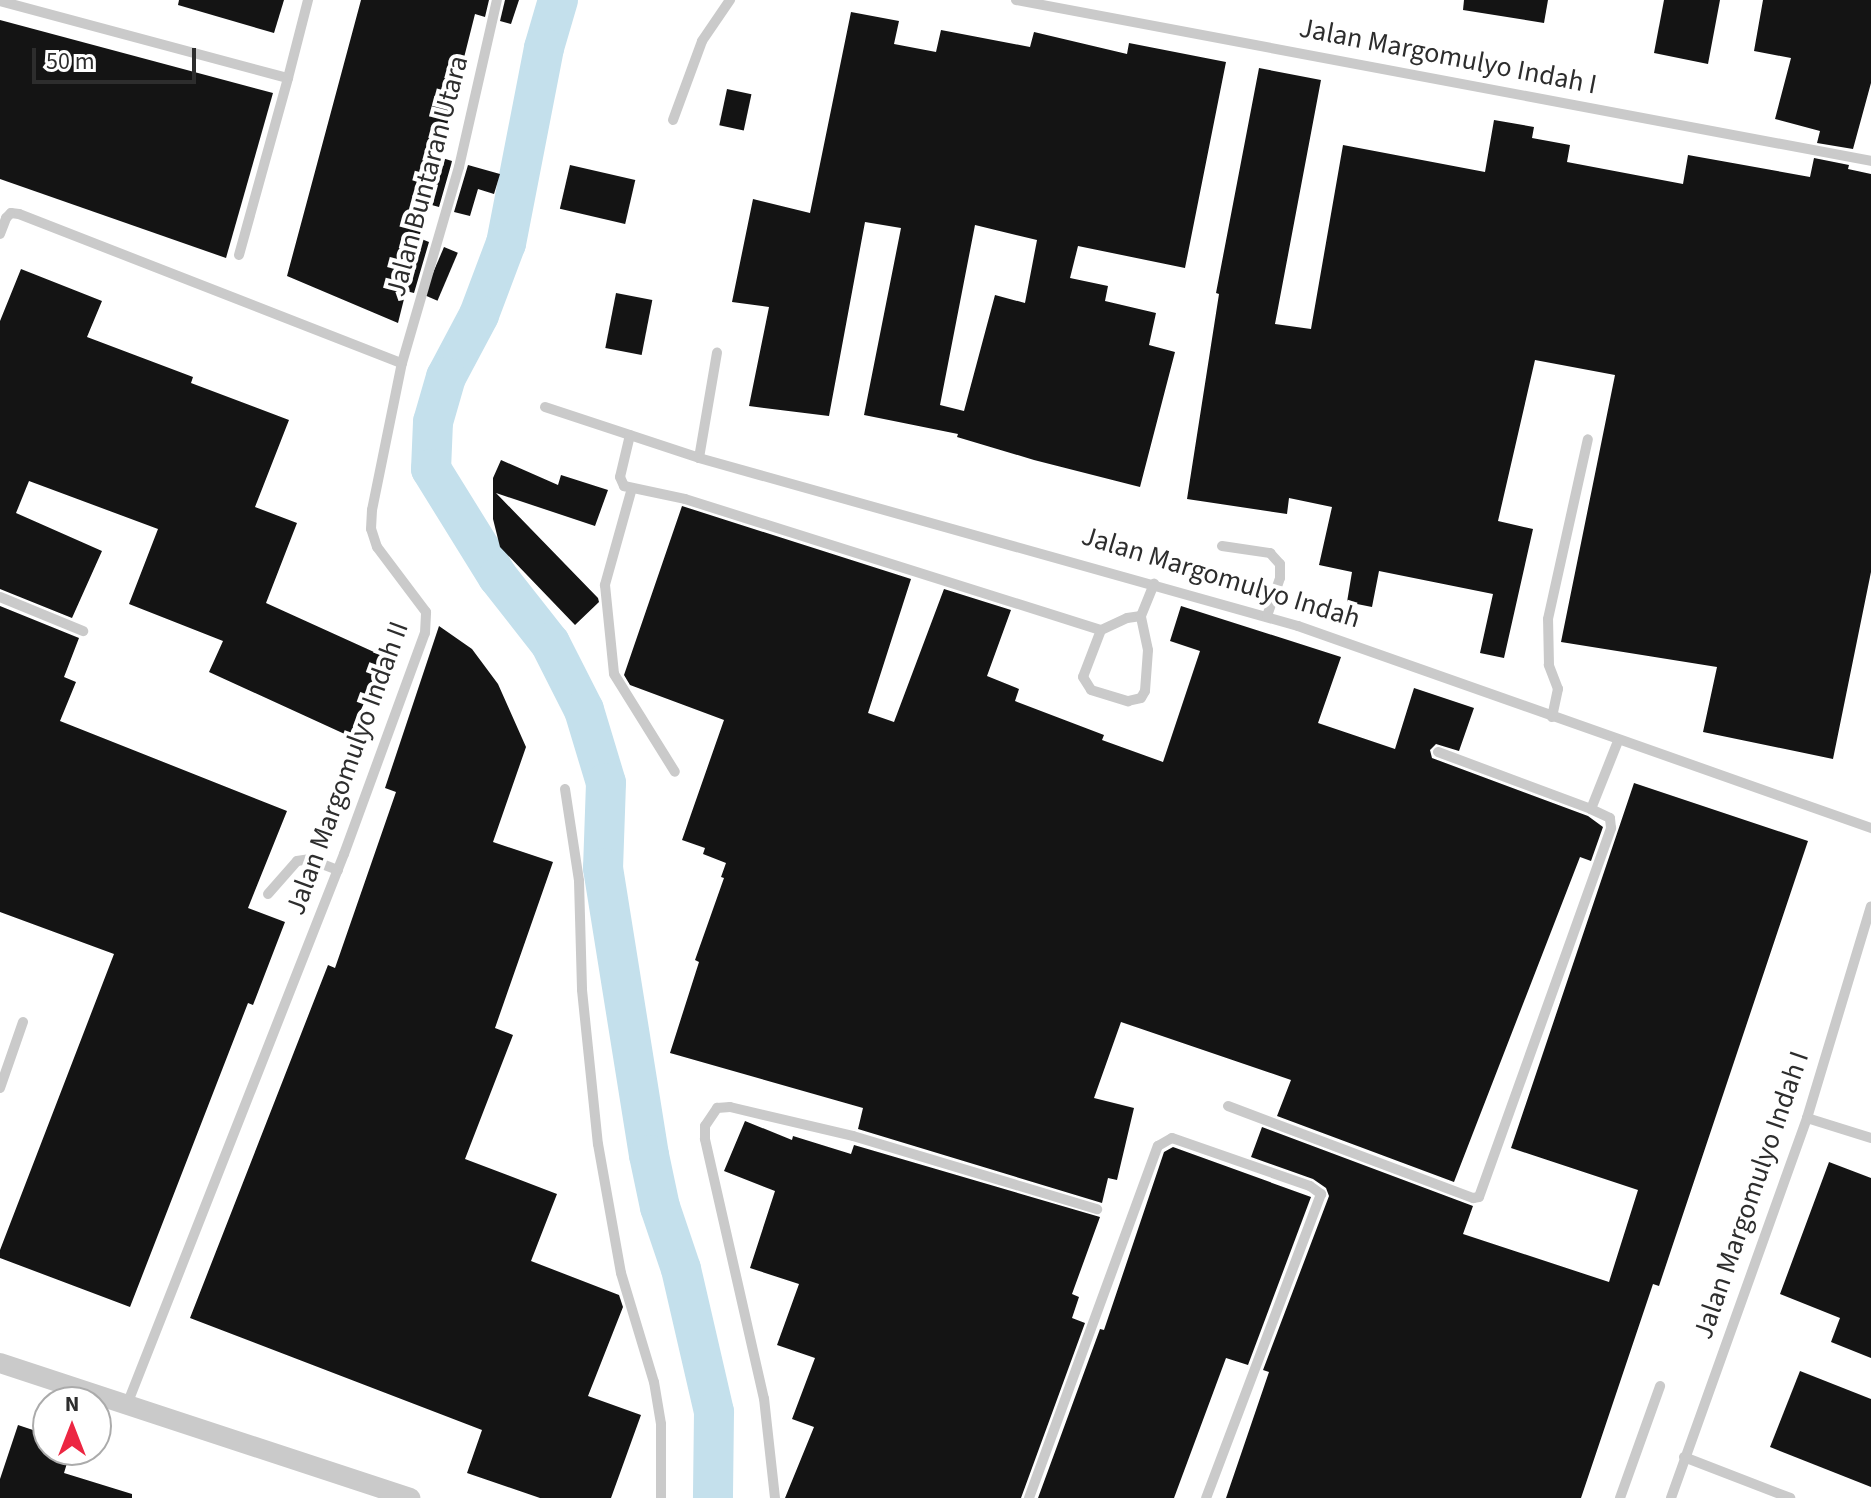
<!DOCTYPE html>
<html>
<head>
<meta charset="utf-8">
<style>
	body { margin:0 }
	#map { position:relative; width:1871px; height:1498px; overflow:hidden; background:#fff; font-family:"Source Sans 3",sans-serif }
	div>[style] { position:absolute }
	.river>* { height:40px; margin:-20px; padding:0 20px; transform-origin:20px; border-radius:20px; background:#c4e0ec }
	.building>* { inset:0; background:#141414; transform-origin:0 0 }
	.service>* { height:10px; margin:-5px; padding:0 5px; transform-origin:5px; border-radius:5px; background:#cacaca }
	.minor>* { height:20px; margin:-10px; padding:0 10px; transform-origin:10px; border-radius:10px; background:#cacaca }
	span { translate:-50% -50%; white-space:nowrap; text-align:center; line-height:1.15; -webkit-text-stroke:8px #fff; paint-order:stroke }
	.street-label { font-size:28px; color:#2d2d2d }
	.north { position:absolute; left:32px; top:1386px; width:80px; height:80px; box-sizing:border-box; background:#fff; border:2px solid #ababab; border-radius:50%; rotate:0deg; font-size:22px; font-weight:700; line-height:32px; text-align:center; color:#2d2d2d }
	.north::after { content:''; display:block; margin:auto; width:28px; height:36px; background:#ec2642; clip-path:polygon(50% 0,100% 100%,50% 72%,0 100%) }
	.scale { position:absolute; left:32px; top:48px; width:164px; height:36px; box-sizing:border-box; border:4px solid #2d2d2d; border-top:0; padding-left:10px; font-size:24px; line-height:28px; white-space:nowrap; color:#2d2d2d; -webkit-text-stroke:6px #fff; paint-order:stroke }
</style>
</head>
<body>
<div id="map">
	<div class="river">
		<div style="left:558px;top:0;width:50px;rotate:106.3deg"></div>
		<div style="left:544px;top:48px;width:199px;rotate:101deg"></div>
		<div style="left:506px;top:243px;width:77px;rotate:110.6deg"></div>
		<div style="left:479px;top:315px;width:70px;rotate:118deg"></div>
		<div style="left:446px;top:377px;width:47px;rotate:106.1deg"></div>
		<div style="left:433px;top:422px;width:47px;rotate:92.4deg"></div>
		<div style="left:431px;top:469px;width:127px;rotate:58.2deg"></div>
		<div style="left:498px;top:577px;width:84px;rotate:51.8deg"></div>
		<div style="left:550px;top:643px;width:75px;rotate:63.1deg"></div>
		<div style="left:584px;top:710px;width:76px;rotate:73.2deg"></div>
		<div style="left:606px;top:783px;width:85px;rotate:92deg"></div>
		<div style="left:603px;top:868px;width:291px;rotate:80.9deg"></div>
		<div style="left:649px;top:1155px;width:53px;rotate:78.1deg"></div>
		<div style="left:660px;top:1207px;width:65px;rotate:71.3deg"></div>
		<div style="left:681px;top:1269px;width:147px;rotate:77deg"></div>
		<div style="left:714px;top:1412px;width:86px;rotate:90.7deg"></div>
	</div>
	<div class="building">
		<div style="clip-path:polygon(179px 0,284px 0,274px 33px,178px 5px)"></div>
		<div style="clip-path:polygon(361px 0,489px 0,485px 17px,475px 14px,439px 157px,452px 161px,451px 165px,439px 207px,428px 204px,419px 238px,429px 242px,414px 293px,406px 291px,398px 323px,287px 276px)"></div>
		<div style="clip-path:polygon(505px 0,519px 0,511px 24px,500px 21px)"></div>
		<div style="clip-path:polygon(1464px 0,1548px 0,1544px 23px,1463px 10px)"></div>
		<div style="clip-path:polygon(1664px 0,1720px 0,1708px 64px,1654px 53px)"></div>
		<div style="clip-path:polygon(1763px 0,1871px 0,1871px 83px,1853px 149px,1817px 143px,1820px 131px,1775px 119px,1791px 58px,1754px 51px)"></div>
		<div style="clip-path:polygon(evenodd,851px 12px,899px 21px,894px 44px,936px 52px,941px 30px,1030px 47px,1034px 32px,1127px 54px,1129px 43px,1226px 62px,1185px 268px,1078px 246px,1070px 278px,1108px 286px,1105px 301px,1156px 313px,1149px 345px,1175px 352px,1140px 487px,1034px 460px,957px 437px,958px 434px,864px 415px,901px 228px,865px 222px,829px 416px,749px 406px,769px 307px,732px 302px,753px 199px,810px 213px,851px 12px,975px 225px,1037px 240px,1025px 303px,995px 295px,964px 411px,940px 405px,975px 225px)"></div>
		<div style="clip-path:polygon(0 20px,273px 93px,226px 258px,0 179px)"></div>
		<div style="clip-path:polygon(1259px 68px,1321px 80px,1275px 324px,1311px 329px,1343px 145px,1485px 172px,1494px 120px,1534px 127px,1532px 138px,1570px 145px,1567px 162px,1683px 184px,1688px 155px,1810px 177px,1814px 158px,1849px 165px,1848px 169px,1871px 174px,1871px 572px,1833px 759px,1703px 732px,1717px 667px,1561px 642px,1615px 375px,1535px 360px,1498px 521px,1533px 529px,1504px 658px,1480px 653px,1493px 594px,1379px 571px,1372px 607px,1347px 602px,1352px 572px,1319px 565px,1332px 507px,1289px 498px,1287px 514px,1187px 499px,1219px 294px,1216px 293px)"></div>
		<div style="left:727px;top:89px;width:25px;height:37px;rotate:12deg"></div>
		<div style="clip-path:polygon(468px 165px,500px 174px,494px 194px,478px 189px,470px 216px,454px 212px)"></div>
		<div style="left:570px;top:165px;width:67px;height:45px;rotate:13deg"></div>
		<div style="left:444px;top:247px;width:15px;height:52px;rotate:23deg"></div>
		<div style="clip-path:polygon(21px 269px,102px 301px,87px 337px,193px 377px,191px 383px,289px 420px,255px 507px,297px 523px,266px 603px,385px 657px,349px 736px,209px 672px,223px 641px,129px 604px,158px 529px,29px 481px,16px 513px,102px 551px,72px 618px,0 589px,0 321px)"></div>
		<div style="left:616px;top:293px;width:37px;height:56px;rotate:11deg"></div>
		<div style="clip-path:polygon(501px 460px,558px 485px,561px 475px,608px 490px,595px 526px,496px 493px,598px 598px,599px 602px,575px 625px,500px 547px,493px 519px,493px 478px)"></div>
		<div style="clip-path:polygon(682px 506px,911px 579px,868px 713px,894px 722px,944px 589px,1011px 610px,987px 676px,1019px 689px,1015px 701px,1104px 735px,1102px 740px,1163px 762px,1200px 651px,1170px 641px,1181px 606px,1341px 657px,1318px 723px,1395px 749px,1414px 688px,1474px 708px,1459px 751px,1436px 744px,1430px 750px,1432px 758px,1588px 816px,1603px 827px,1591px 861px,1580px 857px,1454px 1182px,1277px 1116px,1291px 1080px,1121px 1022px,1094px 1098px,1134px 1108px,1117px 1180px,1108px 1178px,1102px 1203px,858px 1129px,863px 1108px,670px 1053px,699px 962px,695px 960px,724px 878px,721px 877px,726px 863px,703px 854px,705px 848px,682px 840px,724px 720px,630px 685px,624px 675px)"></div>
		<div style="clip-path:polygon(0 606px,79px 638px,64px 677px,76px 682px,60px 721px,287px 811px,248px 908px,285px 922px,253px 1005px,248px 1003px,130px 1307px,0 1258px,0 1250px,114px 954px,0 912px)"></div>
		<div style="clip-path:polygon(439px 626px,472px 649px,498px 684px,526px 747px,493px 842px,553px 862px,495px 1028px,513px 1035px,465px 1159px,557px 1194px,531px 1261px,619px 1295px,623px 1307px,588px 1396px,641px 1415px,611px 1498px,540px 1498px,467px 1473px,482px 1430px,190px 1318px,328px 965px,335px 968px,396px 792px,385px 788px)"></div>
		<div style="clip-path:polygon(1634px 783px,1808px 841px,1659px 1286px,1653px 1284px,1581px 1498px,1226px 1498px,1269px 1372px,1263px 1370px,1329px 1196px,1326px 1188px,1313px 1179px,1251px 1157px,1262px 1127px,1473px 1206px,1463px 1234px,1609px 1282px,1638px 1190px,1511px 1148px)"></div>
		<div style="clip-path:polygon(745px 1121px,792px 1140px,793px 1136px,851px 1154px,854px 1145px,1100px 1217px,1072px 1294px,1079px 1297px,1072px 1318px,1085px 1323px,1021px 1498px,785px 1498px,814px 1427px,792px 1419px,815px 1358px,777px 1345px,799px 1284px,750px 1268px,775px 1191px,724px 1171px)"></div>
		<div style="clip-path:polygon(1173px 1147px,1311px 1197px,1248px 1365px,1226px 1358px,1174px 1498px,1038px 1498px,1100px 1329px,1104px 1330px,1164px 1152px)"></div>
		<div style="clip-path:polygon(1829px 1162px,1871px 1178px,1871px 1358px,1831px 1342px,1840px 1318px,1780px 1294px)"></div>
		<div style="clip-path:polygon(1800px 1371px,1871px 1399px,1871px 1487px,1770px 1447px)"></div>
		<div style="clip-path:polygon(18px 1425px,48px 1435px,48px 1450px,71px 1450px,64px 1473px,132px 1494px,132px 1498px,0 1498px,0 1479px)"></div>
	</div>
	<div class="service">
		<div style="left:1016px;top:0;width:870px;rotate:10.66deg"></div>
		<div style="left:0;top:1px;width:298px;rotate:15deg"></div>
		<div style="left:288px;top:78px;width:81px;rotate:-75.6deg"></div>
		<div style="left:673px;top:120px;width:84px;rotate:-69.8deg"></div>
		<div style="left:702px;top:41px;width:50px;rotate:-55.7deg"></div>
		<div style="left:0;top:234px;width:17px;rotate:-69deg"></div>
		<div style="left:6px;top:218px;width:7px;rotate:-45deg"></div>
		<div style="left:11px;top:213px;width:8px;rotate:7deg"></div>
		<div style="left:19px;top:214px;width:411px;rotate:21.3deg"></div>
		<div style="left:239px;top:255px;width:184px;rotate:-74.5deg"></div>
		<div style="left:545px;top:407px;width:162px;rotate:18.3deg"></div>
		<div style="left:699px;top:458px;width:622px;rotate:15.67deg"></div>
		<div style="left:1298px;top:626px;width:608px;rotate:19.42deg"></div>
		<div style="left:630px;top:435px;width:43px;rotate:103.4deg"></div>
		<div style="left:620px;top:477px;width:10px;rotate:66deg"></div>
		<div style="left:624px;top:486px;width:62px;rotate:12deg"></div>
		<div style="left:685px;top:499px;width:436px;rotate:17.5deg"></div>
		<div style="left:699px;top:458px;width:107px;rotate:-80.3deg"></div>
		<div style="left:632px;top:488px;width:101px;rotate:105.6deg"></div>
		<div style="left:605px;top:585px;width:89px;rotate:84.2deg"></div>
		<div style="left:614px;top:674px;width:115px;rotate:58.1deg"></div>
		<div style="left:1222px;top:546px;width:49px;rotate:8.3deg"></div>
		<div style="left:1270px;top:553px;width:15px;rotate:48deg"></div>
		<div style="left:1280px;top:564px;width:14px;rotate:90deg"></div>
		<div style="left:1280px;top:578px;width:40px;rotate:108.9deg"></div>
		<div style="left:0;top:597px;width:90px;rotate:22.3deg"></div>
		<div style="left:1141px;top:616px;width:14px;rotate:172deg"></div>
		<div style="left:1127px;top:618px;width:29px;rotate:155deg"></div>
		<div style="left:1101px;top:630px;width:50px;rotate:111deg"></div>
		<div style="left:1083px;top:677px;width:15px;rotate:58deg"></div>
		<div style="left:1091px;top:690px;width:39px;rotate:17deg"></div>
		<div style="left:1128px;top:701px;width:13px;rotate:-13deg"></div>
		<div style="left:1141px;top:698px;width:8px;rotate:-60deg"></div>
		<div style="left:1145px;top:691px;width:41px;rotate:-85.8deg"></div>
		<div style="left:1148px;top:650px;width:35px;rotate:-102deg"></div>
		<div style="left:1141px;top:616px;width:35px;rotate:-68deg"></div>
		<div style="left:1552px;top:717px;width:29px;rotate:-78deg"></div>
		<div style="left:1558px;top:689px;width:26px;rotate:-111deg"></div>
		<div style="left:1549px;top:665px;width:46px;rotate:-91.2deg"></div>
		<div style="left:1548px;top:619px;width:184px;rotate:-77.5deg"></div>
		<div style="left:1438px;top:752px;width:163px;rotate:20.4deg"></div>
		<div style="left:1591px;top:809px;width:73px;rotate:-68.3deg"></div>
		<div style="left:565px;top:789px;width:93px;rotate:81.3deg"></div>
		<div style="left:579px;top:881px;width:109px;rotate:88.4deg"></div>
		<div style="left:582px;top:990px;width:155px;rotate:84.1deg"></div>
		<div style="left:598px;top:1144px;width:131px;rotate:79.9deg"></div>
		<div style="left:621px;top:1273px;width:114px;rotate:73.2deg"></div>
		<div style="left:654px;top:1382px;width:43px;rotate:80.5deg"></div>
		<div style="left:661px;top:1424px;width:74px;rotate:90deg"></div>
		<div style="left:268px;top:894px;width:44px;rotate:-48.7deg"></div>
		<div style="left:297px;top:861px;width:12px;rotate:-9deg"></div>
		<div style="left:309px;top:859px;width:31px;rotate:21deg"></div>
		<div style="left:0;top:1088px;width:70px;rotate:-70.8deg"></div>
		<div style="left:1228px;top:1106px;width:262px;rotate:20.6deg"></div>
		<div style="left:1473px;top:1198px;width:6px;rotate:-9deg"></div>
		<div style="left:1479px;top:1197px;width:392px;rotate:-70.3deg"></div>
		<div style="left:1611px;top:828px;width:10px;rotate:-96deg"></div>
		<div style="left:1610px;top:818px;width:21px;rotate:-155deg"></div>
		<div style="left:1807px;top:1118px;width:67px;rotate:17.4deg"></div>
		<div style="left:128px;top:1402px;width:589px;rotate:-68.49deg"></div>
		<div style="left:344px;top:854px;width:235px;rotate:-69.9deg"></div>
		<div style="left:425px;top:633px;width:21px;rotate:-87deg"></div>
		<div style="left:426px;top:612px;width:81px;rotate:-127deg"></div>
		<div style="left:377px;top:547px;width:19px;rotate:-108deg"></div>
		<div style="left:371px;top:529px;width:19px;rotate:-87deg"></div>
		<div style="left:372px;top:510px;width:150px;rotate:-78.5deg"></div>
		<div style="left:402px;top:363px;width:204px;rotate:-73.8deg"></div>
		<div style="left:459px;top:167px;width:171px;rotate:-77.2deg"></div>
		<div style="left:1684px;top:1457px;width:114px;rotate:21.1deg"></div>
		<div style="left:775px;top:1498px;width:100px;rotate:-96.3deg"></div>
		<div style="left:764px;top:1399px;width:267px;rotate:-102.8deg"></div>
		<div style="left:705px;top:1139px;width:13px;rotate:-90deg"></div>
		<div style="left:705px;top:1126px;width:22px;rotate:-56deg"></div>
		<div style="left:717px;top:1108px;width:13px;rotate:-4deg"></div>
		<div style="left:730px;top:1107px;width:126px;rotate:13.3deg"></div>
		<div style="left:853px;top:1136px;width:255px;rotate:16.7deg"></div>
		<div style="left:1029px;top:1498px;width:375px;rotate:-69.9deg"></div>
		<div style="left:1158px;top:1146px;width:16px;rotate:-30deg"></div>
		<div style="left:1172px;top:1138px;width:146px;rotate:19.2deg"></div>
		<div style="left:1310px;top:1186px;width:14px;rotate:36deg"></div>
		<div style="left:1321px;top:1194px;width:325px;rotate:110.7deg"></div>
		<div style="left:1620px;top:1498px;width:119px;rotate:-70.3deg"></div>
		<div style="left:1671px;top:1498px;width:404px;rotate:-70.3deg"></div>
		<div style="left:1807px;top:1118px;width:221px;rotate:-73.2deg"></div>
	</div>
	<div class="minor">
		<div style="left:0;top:1363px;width:432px;rotate:18.2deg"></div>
	</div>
	<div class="street-label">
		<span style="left:1448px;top:56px;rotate:11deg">Jalan Margomulyo Indah I</span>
		<span style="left:427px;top:176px;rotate:-75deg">Jalan Buntaran Utara</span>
		<span style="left:1221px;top:577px;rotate:17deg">Jalan Margomulyo Indah</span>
		<span style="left:347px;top:768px;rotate:-70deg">Jalan Margomulyo Indah II</span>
		<span style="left:1751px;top:1195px;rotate:-71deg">Jalan Margomulyo Indah I</span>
	</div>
	<div class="north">N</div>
	<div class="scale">50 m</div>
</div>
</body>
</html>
